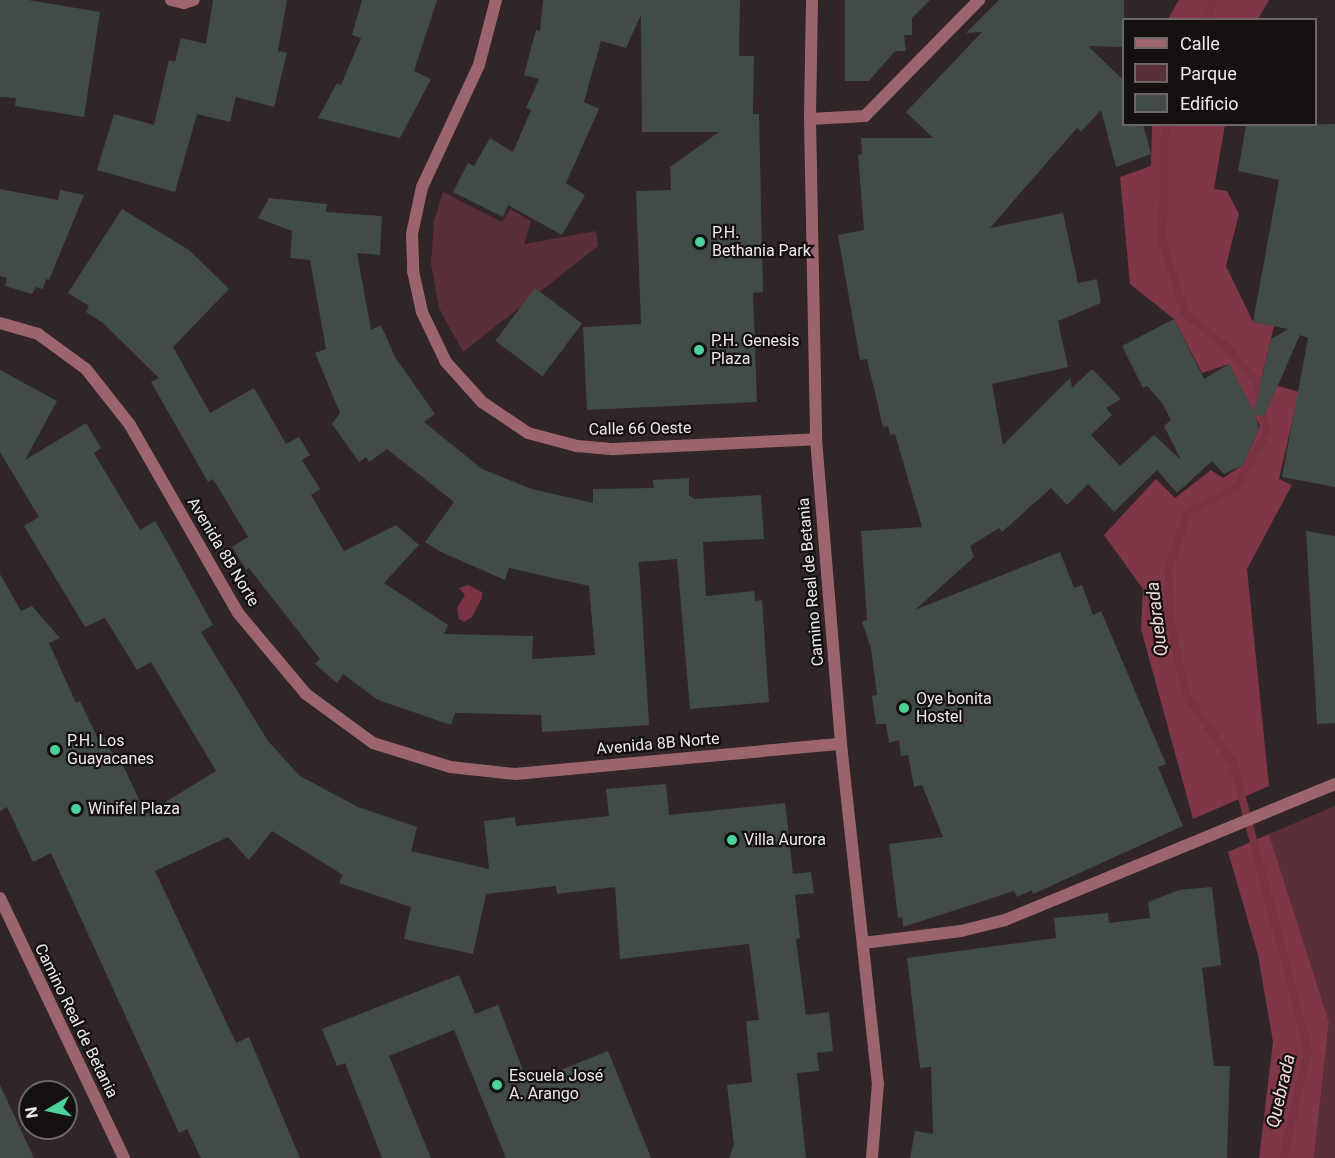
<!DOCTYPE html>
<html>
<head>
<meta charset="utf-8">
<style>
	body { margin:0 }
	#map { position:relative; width:1335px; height:1158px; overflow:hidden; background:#302527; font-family:Roboto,sans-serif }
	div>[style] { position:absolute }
	.green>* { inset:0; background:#5a2f38 }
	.forest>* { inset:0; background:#7f3747 }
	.water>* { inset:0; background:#793242 }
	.stream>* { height:8px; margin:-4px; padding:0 4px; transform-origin:4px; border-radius:4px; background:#793242 }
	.building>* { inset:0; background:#424c47; transform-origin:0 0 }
	.minor>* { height:12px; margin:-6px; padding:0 6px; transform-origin:6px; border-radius:6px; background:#9c656e }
	.tertiary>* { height:12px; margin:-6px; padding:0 6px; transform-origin:6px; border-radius:6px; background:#9c656e }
	.dots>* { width:16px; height:16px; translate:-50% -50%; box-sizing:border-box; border:3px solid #151010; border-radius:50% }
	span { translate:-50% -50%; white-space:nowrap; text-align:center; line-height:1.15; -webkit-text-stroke:4.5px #151010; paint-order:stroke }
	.poi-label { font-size:16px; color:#f1eaeb }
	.left { translate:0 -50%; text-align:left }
	.street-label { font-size:16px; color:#f1eaeb }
	.water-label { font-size:18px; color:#f3dbde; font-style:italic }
	.legend { position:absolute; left:1122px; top:18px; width:195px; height:108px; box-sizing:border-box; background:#151010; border:2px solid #6d6768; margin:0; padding:8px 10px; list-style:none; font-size:18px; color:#f1eaeb }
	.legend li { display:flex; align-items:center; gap:12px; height:30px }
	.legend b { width:30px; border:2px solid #6d6768 }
	.north { position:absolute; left:18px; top:1080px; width:60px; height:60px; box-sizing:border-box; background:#151010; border:2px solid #6d6768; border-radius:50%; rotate:261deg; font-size:16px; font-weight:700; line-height:24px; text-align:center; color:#f1eaeb }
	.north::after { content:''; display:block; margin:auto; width:21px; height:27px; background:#4cd39a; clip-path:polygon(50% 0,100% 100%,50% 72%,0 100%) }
</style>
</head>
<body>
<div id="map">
	<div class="green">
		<div style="clip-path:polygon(443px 192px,502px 222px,510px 209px,531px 221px,524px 244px,596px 231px,598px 246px,463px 352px,439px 308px,431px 264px,434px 221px)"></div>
		<div style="clip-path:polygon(1335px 806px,1335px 1158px,1314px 1158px,1329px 1022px,1269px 834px)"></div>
	</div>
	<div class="forest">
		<div style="clip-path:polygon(1179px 0,1269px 0,1258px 19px,1168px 19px)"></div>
		<div style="clip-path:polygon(1152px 125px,1225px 125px,1214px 189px,1227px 191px,1239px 214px,1226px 266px,1253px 322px,1274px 326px,1261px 381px,1299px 392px,1279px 479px,1292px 485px,1247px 569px,1269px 786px,1193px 819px,1141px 629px,1143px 589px,1104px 535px,1156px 479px,1175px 498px,1211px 470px,1223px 478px,1243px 465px,1260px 426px,1229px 364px,1202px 373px,1174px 319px,1130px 284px,1120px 177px,1151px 166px)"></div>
		<div style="clip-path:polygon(1269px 834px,1329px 1022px,1314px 1158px,1259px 1158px,1273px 1042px,1258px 955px,1228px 852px)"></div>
	</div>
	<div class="water">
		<div style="clip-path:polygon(468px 585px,482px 592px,482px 598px,472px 617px,464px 622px,459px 619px,457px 608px,465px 595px,459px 588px)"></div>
	</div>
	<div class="stream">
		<div style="left:1205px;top:20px;width:22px;rotate:-66deg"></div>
		<div style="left:1168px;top:124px;width:18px;rotate:103deg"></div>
		<div style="left:1164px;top:142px;width:102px;rotate:90.6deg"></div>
		<div style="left:1163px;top:244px;width:72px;rotate:72.3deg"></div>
		<div style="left:1185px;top:313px;width:56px;rotate:39.9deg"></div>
		<div style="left:1228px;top:349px;width:44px;rotate:48.7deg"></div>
		<div style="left:1257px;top:382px;width:51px;rotate:78.7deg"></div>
		<div style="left:1267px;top:432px;width:64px;rotate:119deg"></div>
		<div style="left:1236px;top:488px;width:54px;rotate:153.4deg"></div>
		<div style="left:1188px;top:512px;width:61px;rotate:109deg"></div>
		<div style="left:1168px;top:570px;width:56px;rotate:86.9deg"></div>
		<div style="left:1171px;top:626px;width:71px;rotate:77.7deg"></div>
		<div style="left:1186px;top:695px;width:83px;rotate:55.3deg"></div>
		<div style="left:1233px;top:763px;width:296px;rotate:75.3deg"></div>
		<div style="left:1308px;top:1049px;width:112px;rotate:102.9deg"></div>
	</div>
	<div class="building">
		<div style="clip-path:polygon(0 0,28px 0,100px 12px,84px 117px,15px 106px,16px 98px,0 97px)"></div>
		<div style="clip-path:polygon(213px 0,287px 0,278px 51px,287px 53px,274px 107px,236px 97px,230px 122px,197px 114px,175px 192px,97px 170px,114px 114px,154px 125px,169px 60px,175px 62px,181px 38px,206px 44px)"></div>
		<div style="clip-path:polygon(362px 0,437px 0,414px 71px,431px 79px,400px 138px,318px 118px,337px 83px,341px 85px,361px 38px,352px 35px)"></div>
		<div style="clip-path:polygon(543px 0,740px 0,739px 56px,754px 56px,753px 114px,759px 114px,763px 292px,753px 293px,757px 402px,587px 410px,583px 327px,641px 324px,636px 191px,671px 190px,670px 167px,719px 132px,642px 132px,641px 15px,626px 48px,601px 41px,584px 102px,599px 109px,566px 183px,585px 195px,562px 235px,508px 205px,503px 217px,453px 192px,468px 163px,474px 166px,490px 138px,513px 152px,531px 110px,526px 108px,539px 79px,524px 75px,536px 30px,540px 31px)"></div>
		<div style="clip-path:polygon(845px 0,930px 0,912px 18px,912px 35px,904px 35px,906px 51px,895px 51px,869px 81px,845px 81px)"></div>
		<div style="clip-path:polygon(999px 0,1124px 0,1124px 47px,1088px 46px,1124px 81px,1124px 124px,1143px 124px,1151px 154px,1116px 167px,1101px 110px,1081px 132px,1077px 128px,990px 228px,1063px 213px,1078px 283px,1097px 279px,1101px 303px,1058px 321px,1068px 367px,992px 384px,1003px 445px,1070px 378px,1072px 388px,1092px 369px,1121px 399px,1106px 408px,1112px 415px,1091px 435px,1120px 466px,1154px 435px,1181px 460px,1164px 426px,1171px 420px,1162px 403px,1147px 386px,1143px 388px,1122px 346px,1174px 319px,1204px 379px,1229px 364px,1254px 412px,1271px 339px,1288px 329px,1253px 322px,1279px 180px,1238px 171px,1246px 126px,1335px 124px,1335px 487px,1282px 477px,1308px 338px,1300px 335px,1264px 417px,1255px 414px,1259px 428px,1243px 465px,1224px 474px,1212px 461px,1177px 493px,1157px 470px,1114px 512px,1088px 484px,1067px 505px,1051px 488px,1002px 532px,999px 528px,970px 546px,974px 557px,915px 610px,1060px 552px,1074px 588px,1082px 585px,1093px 615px,1101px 611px,1166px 764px,1158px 767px,1183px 826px,1033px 894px,1032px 890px,1017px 897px,1014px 891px,903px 927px,902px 917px,898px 918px,889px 844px,943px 837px,922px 785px,914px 787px,908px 755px,901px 756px,899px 740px,889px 743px,886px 724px,876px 724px,872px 696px,877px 695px,871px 648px,862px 622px,867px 620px,861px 531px,922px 527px,895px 434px,890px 435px,888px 426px,883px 427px,867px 359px,860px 360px,838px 235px,864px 230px,858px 155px,862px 154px,861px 138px,933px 138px,906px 112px,982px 32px,966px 33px)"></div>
		<div style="clip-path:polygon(0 189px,58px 200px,60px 190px,84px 195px,49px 280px,46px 279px,43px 289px,36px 287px,32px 294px,5px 286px,7px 278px,0 276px)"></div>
		<div style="clip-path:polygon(269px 198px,327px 204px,326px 212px,382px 216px,380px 255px,357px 253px,371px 330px,381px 325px,395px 357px,435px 414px,424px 422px,482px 469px,532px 489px,593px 503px,593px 489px,654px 488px,653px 480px,689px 478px,689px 495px,694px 499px,761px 495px,764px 539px,703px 542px,706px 596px,754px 591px,755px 601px,762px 600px,769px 702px,690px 709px,677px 559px,639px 562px,649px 725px,542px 732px,541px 715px,455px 713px,451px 725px,378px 700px,343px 674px,337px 683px,315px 664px,320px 659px,249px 568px,246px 570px,232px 547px,248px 537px,213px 479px,208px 482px,151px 382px,159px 378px,103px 323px,86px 312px,89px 306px,68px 293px,122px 209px,189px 250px,229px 289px,173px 347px,210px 413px,254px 388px,286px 444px,299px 437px,310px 455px,302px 460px,320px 489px,311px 495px,344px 551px,396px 525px,419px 545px,384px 583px,448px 625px,444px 634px,533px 636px,532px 659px,595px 655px,589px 586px,509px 568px,505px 580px,441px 552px,425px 542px,454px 502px,387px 449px,369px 462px,366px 457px,359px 462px,332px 424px,340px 413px,315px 353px,326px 349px,310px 260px,290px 258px,292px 231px,258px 218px)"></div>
		<div style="left:535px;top:288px;width:59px;height:66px;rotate:37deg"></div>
		<div style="clip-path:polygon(0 370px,57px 401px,25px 460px,86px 423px,101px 448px,94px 453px,140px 530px,155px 521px,169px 545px,213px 625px,201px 632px,268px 741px,300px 776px,358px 807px,417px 827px,411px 851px,489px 869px,484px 821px,515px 817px,516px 826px,609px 816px,606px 789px,666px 784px,669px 815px,785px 803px,793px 874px,811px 872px,814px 893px,795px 895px,800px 938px,796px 939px,806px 1015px,829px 1012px,833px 1051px,817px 1053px,819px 1071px,797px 1073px,806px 1158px,729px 1158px,734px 1145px,727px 1085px,752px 1082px,746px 1021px,759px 1020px,749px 944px,620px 959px,615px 887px,557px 894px,556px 886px,486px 894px,473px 954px,404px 939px,411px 907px,339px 883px,343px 875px,272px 831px,249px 860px,228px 837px,155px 871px,236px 1043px,249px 1037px,300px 1158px,201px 1158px,187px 1129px,179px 1133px,51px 853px,33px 862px,7px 807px,0 811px,0 574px,21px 611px,32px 606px,60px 638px,49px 643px,76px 703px,80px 701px,99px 741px,104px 738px,114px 757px,118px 755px,146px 814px,216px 771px,151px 662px,137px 670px,105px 618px,85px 627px,24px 526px,39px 517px,0 452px)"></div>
		<div style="clip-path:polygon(1306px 531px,1335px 536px,1335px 723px,1317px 724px)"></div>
		<div style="clip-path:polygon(1212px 887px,1221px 965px,1202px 968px,1214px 1066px,1230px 1066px,1227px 1158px,910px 1158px,915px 1131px,933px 1134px,931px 1067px,920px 1068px,907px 958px,1056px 938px,1054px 918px,1108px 913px,1109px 923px,1150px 918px,1148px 902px,1179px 890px)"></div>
		<div style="clip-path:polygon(459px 975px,475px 1014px,498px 1005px,528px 1083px,608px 1051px,651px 1158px,506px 1158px,454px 1030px,389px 1056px,431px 1158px,382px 1158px,345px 1063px,337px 1066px,322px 1029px)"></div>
		<div style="clip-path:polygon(0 1085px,34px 1158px,0 1158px)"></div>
	</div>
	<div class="minor">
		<div style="left:171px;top:0;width:13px;rotate:13deg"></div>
		<div style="left:184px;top:3px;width:10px;rotate:-17deg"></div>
		<div style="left:496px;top:0;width:67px;rotate:104.7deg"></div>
		<div style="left:479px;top:65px;width:135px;rotate:115deg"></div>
		<div style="left:422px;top:187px;width:48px;rotate:102deg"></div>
		<div style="left:412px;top:234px;width:37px;rotate:88deg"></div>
		<div style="left:413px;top:271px;width:42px;rotate:77.6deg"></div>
		<div style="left:422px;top:312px;width:55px;rotate:64.4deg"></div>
		<div style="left:446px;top:362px;width:54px;rotate:48deg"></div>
		<div style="left:482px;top:402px;width:55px;rotate:34deg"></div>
		<div style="left:528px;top:433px;width:51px;rotate:14.9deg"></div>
		<div style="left:577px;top:446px;width:37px;rotate:5deg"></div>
		<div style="left:614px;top:449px;width:202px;rotate:-2.8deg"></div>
		<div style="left:810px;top:119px;width:55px;rotate:-3.1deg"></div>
		<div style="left:865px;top:116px;width:163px;rotate:-45.5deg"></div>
		<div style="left:0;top:323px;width:40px;rotate:16deg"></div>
		<div style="left:38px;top:334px;width:59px;rotate:36.1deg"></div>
		<div style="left:86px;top:369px;width:71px;rotate:51.8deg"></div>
		<div style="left:130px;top:425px;width:217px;rotate:60.1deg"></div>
		<div style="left:238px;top:613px;width:106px;rotate:50deg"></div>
		<div style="left:306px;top:694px;width:83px;rotate:36.2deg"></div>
		<div style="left:373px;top:743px;width:81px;rotate:17.3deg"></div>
		<div style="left:450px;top:767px;width:65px;rotate:6.1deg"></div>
		<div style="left:515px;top:774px;width:327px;rotate:-5.3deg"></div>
		<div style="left:863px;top:943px;width:99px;rotate:-7deg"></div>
		<div style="left:961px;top:931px;width:45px;rotate:-14deg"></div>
		<div style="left:1005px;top:920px;width:357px;rotate:-22.4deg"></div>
	</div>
	<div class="tertiary">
		<div style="left:812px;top:0;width:119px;rotate:91deg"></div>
		<div style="left:810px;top:119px;width:320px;rotate:88.9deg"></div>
		<div style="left:816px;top:439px;width:306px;rotate:85.3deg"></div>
		<div style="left:841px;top:744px;width:341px;rotate:83.8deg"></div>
		<div style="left:878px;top:1083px;width:75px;rotate:94.6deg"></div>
		<div style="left:0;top:898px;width:288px;rotate:64.5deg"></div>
	</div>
	<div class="dots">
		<div style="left:700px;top:242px;background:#4cd39a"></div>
		<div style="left:699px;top:350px;background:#4cd39a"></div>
		<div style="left:904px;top:708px;background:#4cd39a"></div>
		<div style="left:55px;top:750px;background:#4cd39a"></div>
		<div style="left:76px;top:809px;background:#4cd39a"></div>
		<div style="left:732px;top:840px;background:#4cd39a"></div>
		<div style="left:497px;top:1085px;background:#4cd39a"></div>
	</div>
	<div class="poi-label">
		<span class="left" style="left:712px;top:242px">P.H.<br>Bethania Park</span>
		<span class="left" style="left:711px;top:350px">P.H. Genesis<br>Plaza</span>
		<span class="left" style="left:916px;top:708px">Oye bonita<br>Hostel</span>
		<span class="left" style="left:67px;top:750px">P.H. Los<br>Guayacanes</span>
		<span class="left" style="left:88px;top:809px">Winifel Plaza</span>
		<span class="left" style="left:744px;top:840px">Villa Aurora</span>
		<span class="left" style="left:509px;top:1085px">Escuela José<br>A. Arango</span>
	</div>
	<div class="street-label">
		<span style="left:640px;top:429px;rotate:-1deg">Calle 66 Oeste</span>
		<span style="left:223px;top:552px;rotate:59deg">Avenida 8B Norte</span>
		<span style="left:811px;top:582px;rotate:-95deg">Camino Real de Betania</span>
		<span style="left:658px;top:744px;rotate:-5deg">Avenida 8B Norte</span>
		<span style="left:76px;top:1021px;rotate:64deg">Camino Real de Betania</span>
	</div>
	<div class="water-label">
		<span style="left:1157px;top:619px;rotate:-97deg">Quebrada</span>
		<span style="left:1281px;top:1091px;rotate:-77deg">Quebrada</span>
	</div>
	<ul class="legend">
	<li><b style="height:8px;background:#9c656e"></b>Calle</li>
	<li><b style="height:16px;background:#5a2f38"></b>Parque</li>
	<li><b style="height:16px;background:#424c47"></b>Edificio</li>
	</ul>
	<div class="north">N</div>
</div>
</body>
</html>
